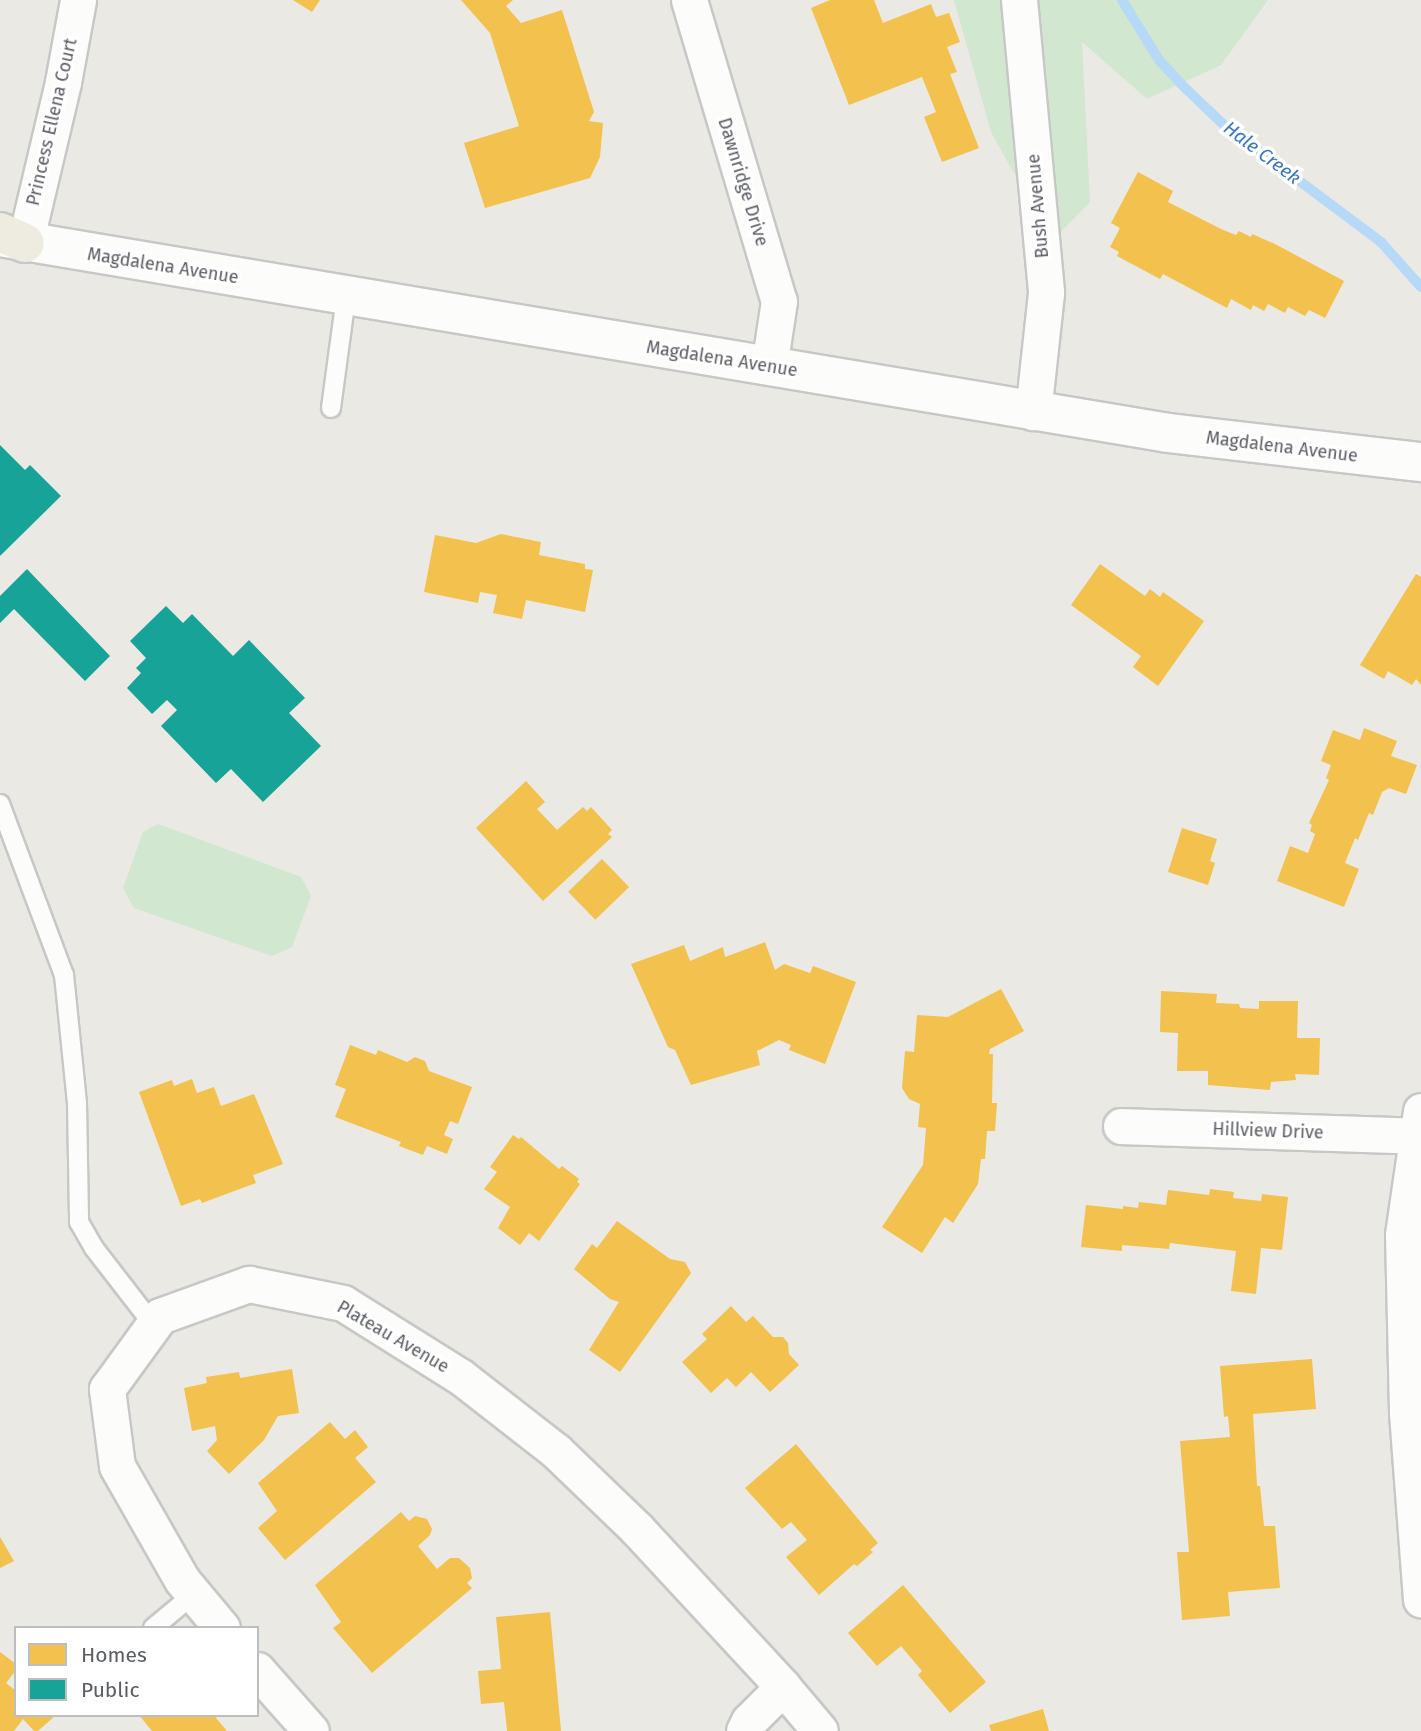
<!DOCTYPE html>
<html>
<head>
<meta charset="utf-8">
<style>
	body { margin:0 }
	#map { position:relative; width:1421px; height:1731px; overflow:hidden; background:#eae9e4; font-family:"Fira Sans",sans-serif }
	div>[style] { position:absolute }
	.green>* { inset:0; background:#d1e7cf }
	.homes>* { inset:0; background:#f2c14e; transform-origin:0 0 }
	.public>* { inset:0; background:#17a398 }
	.stream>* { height:10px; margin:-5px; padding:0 5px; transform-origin:5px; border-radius:5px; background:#b6d9f7 }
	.roads { filter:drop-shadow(2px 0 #c7c7c6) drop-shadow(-2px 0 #c7c7c6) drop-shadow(0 2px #c7c7c6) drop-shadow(0 -2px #c7c7c6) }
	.service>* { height:18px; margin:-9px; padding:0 9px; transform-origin:9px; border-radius:9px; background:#fcfcfb }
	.minor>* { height:35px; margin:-17.5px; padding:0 17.5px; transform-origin:17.5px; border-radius:17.5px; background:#fcfcfb }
	.secondary>* { height:38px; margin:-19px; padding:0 19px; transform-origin:19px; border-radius:19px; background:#fcfcfb }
	.motorway>* { height:38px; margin:-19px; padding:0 19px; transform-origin:19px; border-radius:19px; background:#eeece0 }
	span { translate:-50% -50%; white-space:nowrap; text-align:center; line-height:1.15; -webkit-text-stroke:7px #fff; paint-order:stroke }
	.street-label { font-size:18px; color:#5a5d63 }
	.water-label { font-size:19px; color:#3b77be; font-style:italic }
	.legend { position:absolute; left:14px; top:1626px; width:245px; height:91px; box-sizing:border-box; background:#fff; border:2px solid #bdbec1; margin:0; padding:9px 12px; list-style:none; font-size:21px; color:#5a5d63 }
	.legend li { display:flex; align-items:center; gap:14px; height:35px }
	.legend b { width:35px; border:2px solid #bdbec1 }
</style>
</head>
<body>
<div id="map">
	<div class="green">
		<div style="clip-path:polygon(954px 0,1268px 0,1221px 65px,1147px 99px,1082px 42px,1090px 202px,1052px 241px,991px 132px)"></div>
		<div style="clip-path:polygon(158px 824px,301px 877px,311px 896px,292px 947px,272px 956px,134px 908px,123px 888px,143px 832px)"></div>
	</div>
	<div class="homes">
		<div style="clip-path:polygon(293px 0,320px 0,312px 12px)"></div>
		<div style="clip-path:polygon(461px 0,513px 0,506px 6px,521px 23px,562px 10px,594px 112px,589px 121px,603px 123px,600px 157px,590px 178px,485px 208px,464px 143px,519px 126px,490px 33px)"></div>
		<div style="clip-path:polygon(830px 0,874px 0,883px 23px,931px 4px,936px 17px,949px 13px,960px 42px,947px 47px,957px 72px,950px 74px,979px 148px,942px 162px,924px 117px,936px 112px,922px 77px,849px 105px,811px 8px)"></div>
		<div style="clip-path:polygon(1138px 172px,1173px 191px,1168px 202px,1221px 229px,1236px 235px,1239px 231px,1251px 237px,1252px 234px,1275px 244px,1344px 281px,1325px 318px,1309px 310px,1305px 316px,1288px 307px,1285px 313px,1268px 304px,1264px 311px,1253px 305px,1251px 310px,1231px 299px,1227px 308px,1163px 274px,1160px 279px,1117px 256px,1119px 252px,1110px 247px,1120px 228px,1111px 223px)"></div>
		<div style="clip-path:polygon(501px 534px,541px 542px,539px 555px,585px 564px,585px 569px,593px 570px,585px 612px,526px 600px,522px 619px,493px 613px,497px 595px,480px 592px,478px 603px,424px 592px,435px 535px,476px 543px)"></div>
		<div style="clip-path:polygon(1100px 564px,1145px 596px,1150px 589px,1160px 597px,1163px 592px,1204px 621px,1158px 686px,1133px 667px,1141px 656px,1071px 605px)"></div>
		<div style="clip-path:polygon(1416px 574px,1421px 577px,1421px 685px,1416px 679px,1412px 685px,1388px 671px,1384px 679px,1360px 665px)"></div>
		<div style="clip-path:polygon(1364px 728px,1397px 741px,1391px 756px,1417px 765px,1406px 794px,1389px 788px,1382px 792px,1373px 815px,1369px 813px,1358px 840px,1355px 838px,1345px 863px,1359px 869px,1344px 907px,1277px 881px,1290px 846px,1308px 853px,1315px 834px,1310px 831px,1312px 825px,1309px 823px,1329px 780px,1326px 778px,1331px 765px,1321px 761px,1333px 730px,1360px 740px)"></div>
		<div style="clip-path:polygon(526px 781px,545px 802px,537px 809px,557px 830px,583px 807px,587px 811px,591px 807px,612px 830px,608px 834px,612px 837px,543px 901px,476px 828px)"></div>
		<div style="clip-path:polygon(1182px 828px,1217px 839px,1210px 861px,1215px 863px,1208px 885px,1168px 872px)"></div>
		<div style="left:602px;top:859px;width:39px;height:47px;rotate:46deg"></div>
		<div style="clip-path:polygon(765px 942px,775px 970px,784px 964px,810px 973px,813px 966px,856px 982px,825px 1064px,789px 1050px,791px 1045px,779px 1040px,757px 1051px,760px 1065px,691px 1085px,675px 1050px,668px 1047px,631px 964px,684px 945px,690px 961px,723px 947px,725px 957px)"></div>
		<div style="clip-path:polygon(1001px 989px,1024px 1031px,990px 1049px,989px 1054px,993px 1054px,992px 1103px,997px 1103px,995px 1131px,987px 1131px,985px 1159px,981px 1159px,978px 1184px,953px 1223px,945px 1217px,922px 1253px,882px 1227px,923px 1165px,926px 1128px,918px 1127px,920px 1104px,909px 1099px,902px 1088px,905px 1051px,914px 1052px,917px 1015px,948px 1017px)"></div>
		<div style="clip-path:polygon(1161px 991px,1217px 994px,1216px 1003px,1239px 1004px,1240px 1008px,1259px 1009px,1259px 1001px,1298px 1001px,1297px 1038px,1320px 1038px,1319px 1075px,1295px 1074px,1296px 1080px,1271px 1082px,1270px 1090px,1208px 1085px,1208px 1071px,1177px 1071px,1178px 1033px,1160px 1032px)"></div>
		<div style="clip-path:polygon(350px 1045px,376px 1055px,378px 1050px,407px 1062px,415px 1057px,425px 1061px,429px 1071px,472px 1087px,458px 1124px,450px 1121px,444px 1135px,453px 1139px,447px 1154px,427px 1146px,423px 1155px,399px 1146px,401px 1142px,335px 1117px,346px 1089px,335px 1085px)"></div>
		<div style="clip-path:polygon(192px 1079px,197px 1093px,214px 1087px,221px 1106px,254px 1094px,283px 1164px,253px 1175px,256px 1183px,202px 1203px,200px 1199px,181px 1206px,139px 1092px,172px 1080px,174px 1086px)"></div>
		<div style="clip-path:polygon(513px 1135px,519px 1139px,521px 1137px,559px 1169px,562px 1166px,579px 1179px,577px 1182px,580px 1184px,539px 1241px,529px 1233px,520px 1245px,498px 1228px,510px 1207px,484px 1189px,497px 1172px,490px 1167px)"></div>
		<div style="clip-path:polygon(1210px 1189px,1234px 1192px,1233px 1198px,1261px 1201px,1262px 1194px,1288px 1197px,1282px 1250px,1261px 1248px,1256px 1294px,1231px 1291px,1236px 1251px,1170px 1243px,1169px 1249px,1122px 1245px,1122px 1251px,1081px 1247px,1086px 1205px,1123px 1209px,1123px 1206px,1138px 1208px,1139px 1202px,1166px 1205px,1168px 1190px,1209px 1195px)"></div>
		<div style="clip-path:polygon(617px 1221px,670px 1259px,685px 1262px,691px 1273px,620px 1372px,589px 1350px,619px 1302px,610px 1299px,574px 1269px,592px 1244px,597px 1248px)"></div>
		<div style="clip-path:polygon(731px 1306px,746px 1322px,753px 1316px,773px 1337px,783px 1337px,788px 1343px,789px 1354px,799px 1365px,770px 1392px,751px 1372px,736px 1387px,727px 1378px,711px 1393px,682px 1362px,707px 1339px,702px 1334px)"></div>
		<div style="clip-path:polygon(1312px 1359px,1316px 1409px,1253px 1414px,1257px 1486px,1260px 1486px,1264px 1526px,1275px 1526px,1280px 1588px,1228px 1592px,1230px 1616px,1182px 1620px,1177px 1552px,1189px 1552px,1180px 1441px,1230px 1437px,1228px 1416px,1224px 1417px,1220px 1366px)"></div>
		<div style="clip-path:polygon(292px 1369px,299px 1413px,278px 1416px,264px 1440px,229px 1474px,207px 1451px,217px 1440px,215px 1426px,192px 1431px,184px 1388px,207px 1383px,206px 1377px,239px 1372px,240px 1378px)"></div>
		<div style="clip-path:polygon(330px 1422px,345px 1439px,355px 1430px,368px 1447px,355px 1458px,376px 1482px,285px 1560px,258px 1528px,277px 1511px,258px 1483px)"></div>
		<div style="clip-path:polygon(796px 1444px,878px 1543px,870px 1550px,873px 1552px,857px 1566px,854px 1564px,819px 1595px,786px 1557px,807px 1540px,791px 1522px,782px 1529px,745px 1488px)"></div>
		<div style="clip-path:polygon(401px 1512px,409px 1521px,415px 1516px,427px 1519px,432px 1529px,430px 1535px,418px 1546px,437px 1569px,450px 1558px,459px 1558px,470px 1568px,472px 1578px,467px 1583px,472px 1588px,372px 1673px,333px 1628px,341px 1622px,315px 1585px)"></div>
		<div style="clip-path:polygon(0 1537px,14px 1561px,0 1568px)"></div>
		<div style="clip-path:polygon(903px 1585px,986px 1682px,950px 1713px,918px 1675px,922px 1671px,901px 1646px,877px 1666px,848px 1633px)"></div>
		<div style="clip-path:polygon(550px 1612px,561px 1731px,507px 1731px,504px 1702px,481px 1704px,478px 1671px,501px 1669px,496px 1617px)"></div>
		<div style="clip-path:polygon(0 1652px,16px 1664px,16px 1670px,6px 1683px,16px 1691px,16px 1715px,56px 1715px,38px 1731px,34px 1731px,23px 1719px,14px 1731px,0 1731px)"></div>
		<div style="clip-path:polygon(1043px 1709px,1049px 1731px,991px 1731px,989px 1725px)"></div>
		<div style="clip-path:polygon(139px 1715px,218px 1715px,216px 1718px,227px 1731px,152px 1731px)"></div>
	</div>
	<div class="public">
		<div style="clip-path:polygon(0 445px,25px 470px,30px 465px,61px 496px,0 556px)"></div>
		<div style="clip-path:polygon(27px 569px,110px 656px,85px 681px,14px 609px,0 623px,0 596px)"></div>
		<div style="clip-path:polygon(166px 606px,183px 623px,192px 614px,233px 656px,249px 640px,305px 698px,289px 713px,321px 746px,263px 802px,231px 769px,216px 783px,161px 726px,177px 710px,167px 700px,152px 714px,127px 688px,141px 673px,136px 668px,146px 658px,130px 641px)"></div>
	</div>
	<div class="stream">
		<div style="left:1122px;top:0;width:70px;rotate:58.3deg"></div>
		<div style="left:1159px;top:60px;width:33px;rotate:47deg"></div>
		<div style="left:1181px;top:84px;width:57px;rotate:43.6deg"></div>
		<div style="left:1222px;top:123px;width:199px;rotate:36.8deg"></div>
		<div style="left:1381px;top:242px;width:60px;rotate:48.4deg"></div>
	</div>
	<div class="roads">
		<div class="service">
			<div style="left:331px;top:408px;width:112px;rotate:-82.3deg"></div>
			<div style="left:0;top:804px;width:183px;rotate:69.5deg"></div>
			<div style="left:64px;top:975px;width:129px;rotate:84.2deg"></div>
			<div style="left:77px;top:1103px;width:119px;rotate:89deg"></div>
			<div style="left:79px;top:1222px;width:30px;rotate:60deg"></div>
			<div style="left:94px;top:1248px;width:100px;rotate:52.3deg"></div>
			<div style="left:153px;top:1628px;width:53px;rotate:-39.7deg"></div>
		</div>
		<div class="minor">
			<div style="left:689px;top:0;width:314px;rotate:73.4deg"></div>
			<div style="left:779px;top:301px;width:66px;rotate:98.7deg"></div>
			<div style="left:1019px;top:0;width:294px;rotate:84.7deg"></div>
			<div style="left:1046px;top:293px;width:120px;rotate:96.2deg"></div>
			<div style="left:25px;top:243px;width:165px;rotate:-76.7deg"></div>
			<div style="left:63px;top:82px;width:83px;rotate:-79.6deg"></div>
			<div style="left:1421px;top:1111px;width:125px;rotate:98.3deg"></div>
			<div style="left:1403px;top:1235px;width:178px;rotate:88.7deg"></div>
			<div style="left:1407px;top:1413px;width:187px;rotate:85.7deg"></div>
			<div style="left:1121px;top:1126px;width:294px;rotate:1.9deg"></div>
			<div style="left:222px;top:1628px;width:62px;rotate:-129.8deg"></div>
			<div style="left:182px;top:1580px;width:131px;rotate:-119.7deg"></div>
			<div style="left:117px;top:1466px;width:78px;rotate:-97.4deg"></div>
			<div style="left:107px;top:1389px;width:90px;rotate:-54deg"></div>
			<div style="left:160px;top:1316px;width:95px;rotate:-19.8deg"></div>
			<div style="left:249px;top:1284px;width:96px;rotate:11.4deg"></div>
			<div style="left:343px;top:1303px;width:139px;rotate:32.1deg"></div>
			<div style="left:461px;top:1377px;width:120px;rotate:37.9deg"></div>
			<div style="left:556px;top:1451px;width:111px;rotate:43.9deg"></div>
			<div style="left:636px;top:1528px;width:217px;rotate:47.2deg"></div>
			<div style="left:783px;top:1687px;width:48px;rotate:135deg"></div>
			<div style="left:749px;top:1721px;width:11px;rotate:117deg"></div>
			<div style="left:257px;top:1670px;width:81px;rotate:48.5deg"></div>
			<div style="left:783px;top:1687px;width:57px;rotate:49.9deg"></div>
		</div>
		<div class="secondary">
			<div style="left:0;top:237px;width:1185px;rotate:9.52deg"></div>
			<div style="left:1169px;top:433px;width:254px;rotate:6.6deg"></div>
		</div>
		<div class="motorway">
			<div style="left:0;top:232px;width:27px;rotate:24deg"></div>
		</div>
	</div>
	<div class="street-label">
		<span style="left:52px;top:122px;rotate:-77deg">Princess Ellena Court</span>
		<span style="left:743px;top:182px;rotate:73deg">Dawnridge Drive</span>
		<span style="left:1038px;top:206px;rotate:-95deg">Bush Avenue</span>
		<span style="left:163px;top:266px;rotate:9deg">Magdalena Avenue</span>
		<span style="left:722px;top:359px;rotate:9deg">Magdalena Avenue</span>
		<span style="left:1282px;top:447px;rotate:7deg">Magdalena Avenue</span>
		<span style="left:1268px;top:1131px;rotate:2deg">Hillview Drive</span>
		<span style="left:393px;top:1337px;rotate:30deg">Plateau Avenue</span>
	</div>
	<div class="water-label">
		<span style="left:1262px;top:153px;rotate:37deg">Hale Creek</span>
	</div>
	<ul class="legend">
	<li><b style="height:19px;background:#f2c14e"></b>Homes</li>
	<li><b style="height:19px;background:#17a398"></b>Public</li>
	</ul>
</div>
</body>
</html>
